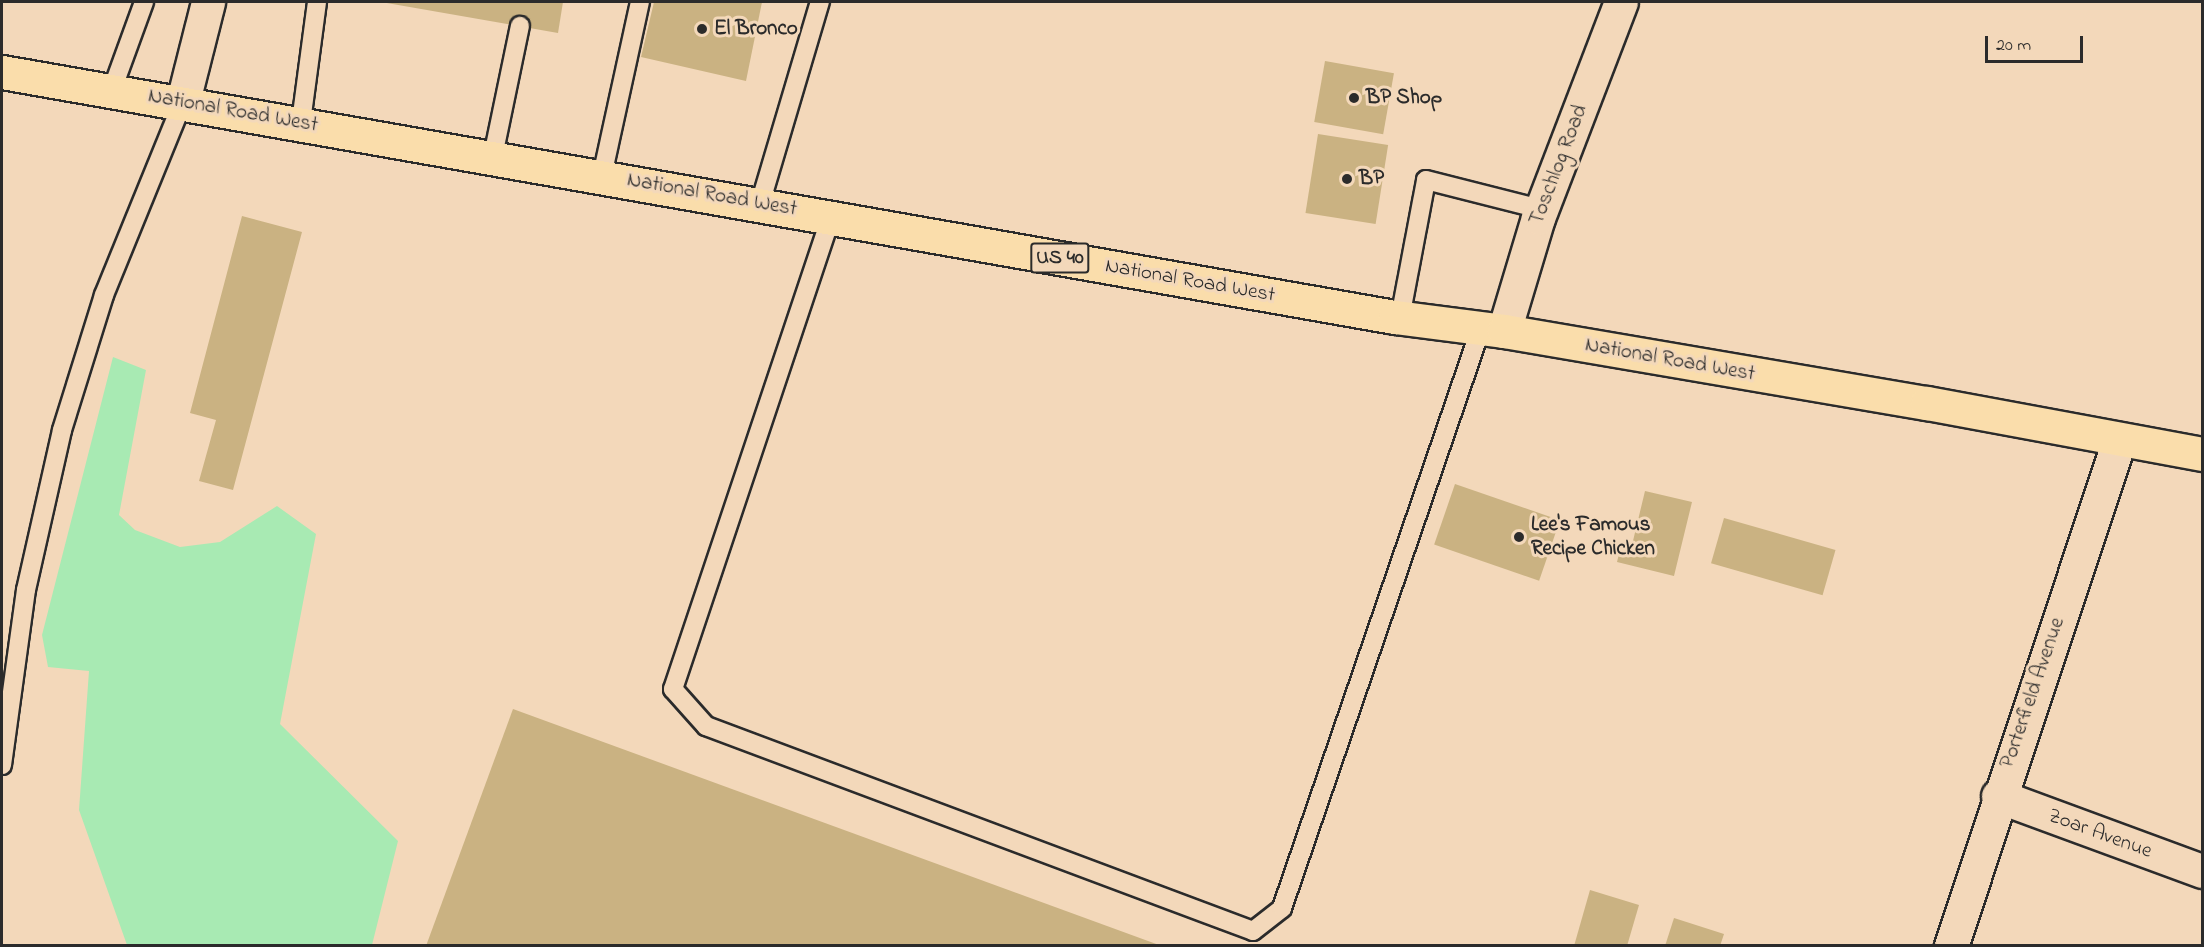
<!DOCTYPE html>
<html>
<head>
<meta charset="utf-8">
<style>
	body { margin:0 }
	#map { position:relative; width:2204px; height:947px; overflow:hidden; background:#f3d8ba; font-family:"Indie Flower",sans-serif }
	div>[style] { position:absolute }
	.green>* { inset:0; background:#a8eab3 }
	.building>* { inset:0; background:#cab282; transform-origin:0 0 }
	.roads { filter:drop-shadow(2px 0 #2b2b2b) drop-shadow(-2px 0 #2b2b2b) drop-shadow(0 2px #2b2b2b) drop-shadow(0 -2px #2b2b2b) }
	.lane>* { height:18px; margin:-9px; padding:0 9px; transform-origin:9px; border-radius:9px; background:#f3d8ba }
	.street>* { height:33px; margin:-16.5px; padding:0 16.5px; transform-origin:16.5px; border-radius:16.5px; background:#f3d8ba }
	.primary>* { height:33px; margin:-16.5px; padding:0 16.5px; transform-origin:16.5px; border-radius:16.5px; background:#faddab }
	.dots>* { width:16px; height:16px; translate:-50% -50%; box-sizing:border-box; border:3px solid #f3d8ba; border-radius:50% }
	span { translate:-50% -50%; white-space:nowrap; text-align:center; line-height:1.15; -webkit-text-stroke:6px #f3d8ba; paint-order:stroke }
	.shield-label span { padding:2px 4px; background:#f3d8ba; border:2px solid; border-radius:4px; -webkit-text-stroke-width:0 }
	.shield-label { font-size:20px; color:#2b2b2b; font-weight:700 }
	.poi-label { font-size:21px; color:#2b2b2b; font-weight:700 }
	.left { translate:0 -50%; text-align:left }
	.street-label { font-size:21px; color:#2b2b2b }
	.frame { position:absolute; inset:0; border:3px solid #2b2b2b; pointer-events:none }
	.scale { position:absolute; left:1985px; top:36px; width:98px; height:27px; box-sizing:border-box; border:3px solid #2b2b2b; border-top:0; padding-left:8px; font-size:18px; line-height:21px; white-space:nowrap; color:#2b2b2b; -webkit-text-stroke:4px #f3d8ba; paint-order:stroke }
</style>
</head>
<body>
<div id="map">
	<div class="green">
		<div style="clip-path:polygon(113px 357px,146px 370px,119px 515px,135px 530px,180px 547px,220px 542px,277px 506px,316px 534px,280px 724px,398px 841px,372px 945px,127px 945px,79px 810px,89px 671px,48px 667px,42px 635px)"></div>
	</div>
	<div class="building">
		<div style="clip-path:polygon(381px 2px,563px 2px,558px 33px)"></div>
		<div style="clip-path:polygon(654px 2px,762px 2px,746px 81px,641px 57px)"></div>
		<div style="left:1325px;top:61px;width:70px;height:62px;rotate:10deg"></div>
		<div style="left:1318px;top:134px;width:71px;height:80px;rotate:9deg"></div>
		<div style="clip-path:polygon(242px 216px,302px 232px,233px 490px,199px 481px,216px 420px,190px 413px)"></div>
		<div style="left:1455px;top:484px;width:111px;height:64px;rotate:19deg"></div>
		<div style="clip-path:polygon(1645px 491px,1692px 502px,1674px 576px,1617px 562px,1622px 542px,1632px 545px)"></div>
		<div style="left:1724px;top:518px;width:116px;height:47px;rotate:16deg"></div>
		<div style="clip-path:polygon(513px 709px,1159px 945px,1159px 946px,426px 946px)"></div>
		<div style="clip-path:polygon(1590px 890px,1639px 905px,1627px 946px,1574px 946px)"></div>
		<div style="clip-path:polygon(1674px 918px,1724px 934px,1720px 946px,1665px 946px)"></div>
	</div>
	<div class="roads">
		<div class="lane">
			<div style="left:112px;top:90px;width:94px;rotate:-70deg"></div>
			<div style="left:301px;top:122px;width:121px;rotate:-82.4deg"></div>
			<div style="left:493px;top:156px;width:133px;rotate:-78.3deg"></div>
			<div style="left:602px;top:176px;width:178px;rotate:-77.7deg"></div>
			<div style="left:760px;top:204px;width:211px;rotate:-73.5deg"></div>
			<div style="left:831px;top:217px;width:498px;rotate:108.5deg"></div>
			<div style="left:673px;top:689px;width:50px;rotate:48.3deg"></div>
			<div style="left:706px;top:726px;width:584px;rotate:20.54deg"></div>
			<div style="left:1253px;top:931px;width:37px;rotate:-38deg"></div>
			<div style="left:1282px;top:908px;width:613px;rotate:-71.06deg"></div>
			<div style="left:1400px;top:318px;width:140px;rotate:-79.3deg"></div>
			<div style="left:1426px;top:180px;width:119px;rotate:14.2deg"></div>
			<div style="left:2px;top:765px;width:177px;rotate:-82.2deg"></div>
			<div style="left:26px;top:590px;width:164px;rotate:-77.3deg"></div>
			<div style="left:62px;top:430px;width:141px;rotate:-72.7deg"></div>
			<div style="left:104px;top:295px;width:209px;rotate:-67.8deg"></div>
		</div>
		<div class="street">
			<div style="left:183px;top:101px;width:102px;rotate:-75.8deg"></div>
			<div style="left:1504px;top:331px;width:118px;rotate:-73.3deg"></div>
			<div style="left:1538px;top:218px;width:231px;rotate:-69deg"></div>
			<div style="left:1998px;top:796px;width:217px;rotate:20.2deg"></div>
			<div style="left:1951px;top:946px;width:532px;rotate:-71.6deg"></div>
		</div>
		<div class="primary">
			<div style="left:2px;top:72px;width:1414px;rotate:9.98deg"></div>
			<div style="left:1395px;top:317px;width:110px;rotate:7.3deg"></div>
			<div style="left:1504px;top:331px;width:429px;rotate:9.7deg"></div>
			<div style="left:1927px;top:403px;width:280px;rotate:10.5deg"></div>
		</div>
	</div>
	<div class="dots">
		<div style="left:702px;top:29px;background:#2b2b2b"></div>
		<div style="left:1354px;top:98px;background:#2b2b2b"></div>
		<div style="left:1347px;top:179px;background:#2b2b2b"></div>
		<div style="left:1519px;top:537px;background:#2b2b2b"></div>
	</div>
	<div class="shield-label">
		<span style="left:1060px;top:258px">US 40</span>
	</div>
	<div class="poi-label">
		<span class="left" style="left:714px;top:29px">El Bronco</span>
		<span class="left" style="left:1366px;top:98px">BP Shop</span>
		<span class="left" style="left:1359px;top:179px">BP</span>
		<span class="left" style="left:1531px;top:537px">Lee's Famous<br>Recipe Chicken</span>
	</div>
	<div class="street-label">
		<span style="left:233px;top:111px;rotate:10deg">National Road West</span>
		<span style="left:1559px;top:165px;rotate:-69deg">Toschlog Road</span>
		<span style="left:712px;top:195px;rotate:10deg">National Road West</span>
		<span style="left:1190px;top:281px;rotate:10deg">National Road West</span>
		<span style="left:1670px;top:360px;rotate:10deg">National Road West</span>
		<span style="left:2033px;top:693px;rotate:-71deg">Porterfield Avenue</span>
		<span style="left:2100px;top:834px;rotate:20deg">Zoar Avenue</span>
	</div>
	<div class="frame"></div>
	<div class="scale">20 m</div>
</div>
</body>
</html>
